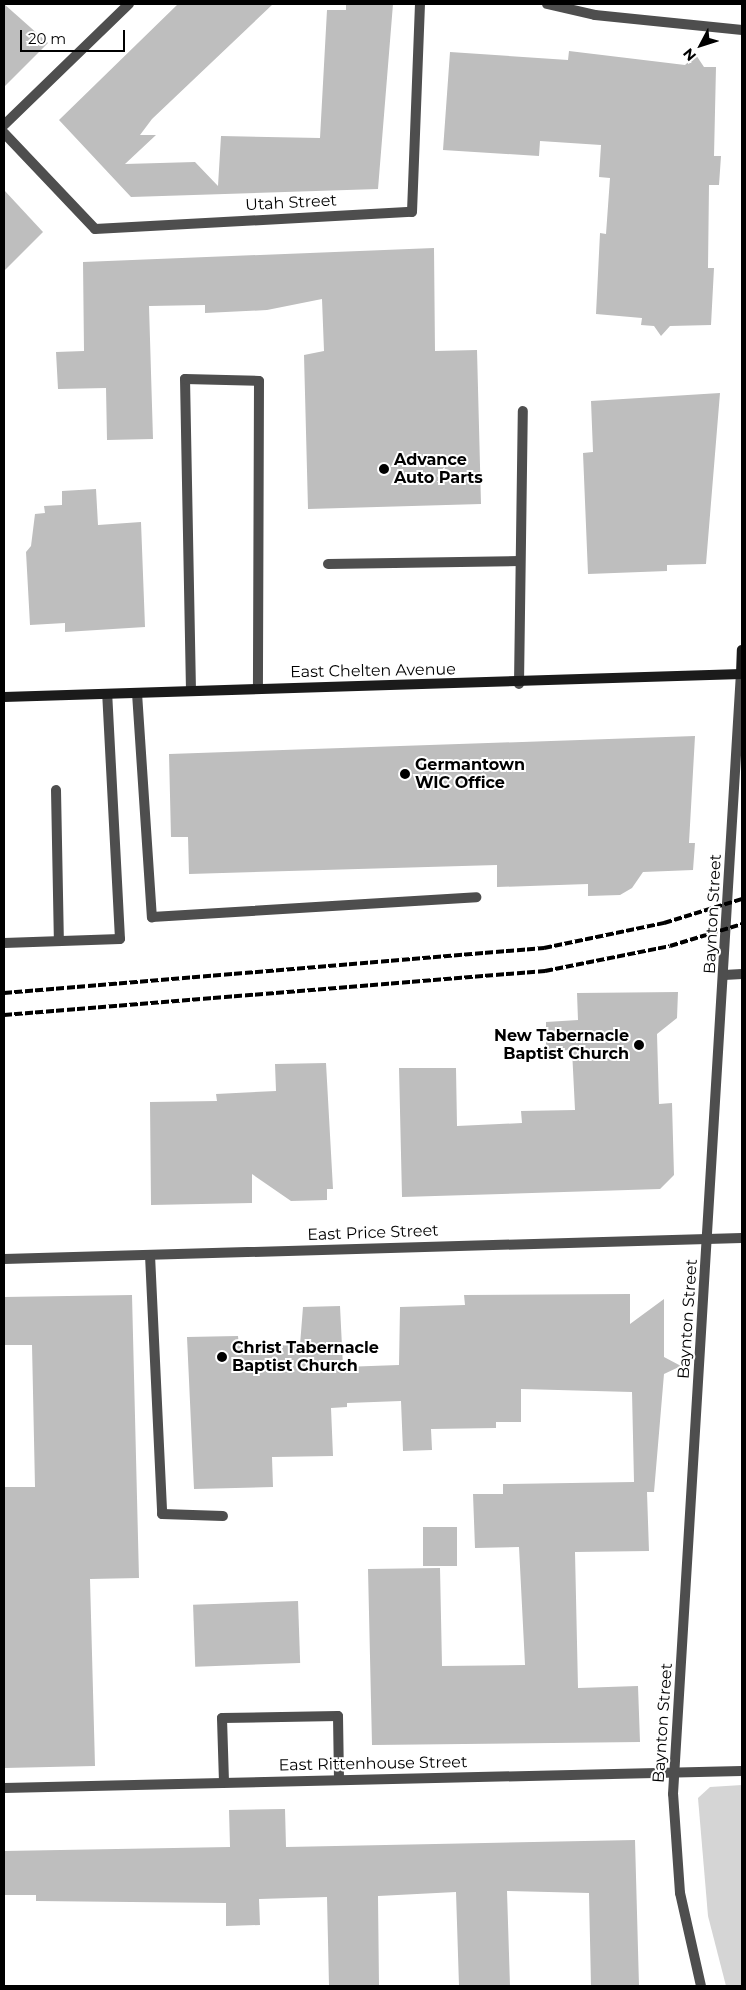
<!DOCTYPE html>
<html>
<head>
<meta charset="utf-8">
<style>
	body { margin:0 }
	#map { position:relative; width:746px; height:1990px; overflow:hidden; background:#fff; font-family:Montserrat,sans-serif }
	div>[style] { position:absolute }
	.green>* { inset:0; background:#d5d5d5 }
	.building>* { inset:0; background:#bebebe; transform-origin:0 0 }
	.lane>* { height:10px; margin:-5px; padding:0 5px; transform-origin:5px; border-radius:5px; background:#4e4e4e }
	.street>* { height:10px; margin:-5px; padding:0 5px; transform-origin:5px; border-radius:5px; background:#4e4e4e }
	.secondary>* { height:10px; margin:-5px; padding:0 5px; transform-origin:5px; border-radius:5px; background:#1b1b1b }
	.rail>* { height:4px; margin-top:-2px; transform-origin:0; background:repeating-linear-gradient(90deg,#000 0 8px,transparent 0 10.5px) }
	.dots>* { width:14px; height:14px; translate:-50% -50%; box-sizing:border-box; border:2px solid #fff; border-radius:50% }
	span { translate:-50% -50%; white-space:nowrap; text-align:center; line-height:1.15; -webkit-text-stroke:4px #fff; paint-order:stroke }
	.street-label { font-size:16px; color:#000 }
	.poi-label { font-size:16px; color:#000; font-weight:700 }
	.left { translate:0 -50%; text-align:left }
	.right { translate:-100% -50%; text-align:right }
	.frame { position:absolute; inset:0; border:5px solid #000; pointer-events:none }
	.north { position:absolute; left:676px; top:20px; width:50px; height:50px; -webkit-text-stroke:4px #fff; paint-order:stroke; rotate:230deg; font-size:14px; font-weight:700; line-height:20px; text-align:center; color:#000 }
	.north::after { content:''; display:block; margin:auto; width:18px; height:22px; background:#000; clip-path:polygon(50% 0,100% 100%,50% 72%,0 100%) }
	.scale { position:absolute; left:20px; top:30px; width:105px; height:22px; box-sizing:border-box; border:2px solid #000; border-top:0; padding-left:6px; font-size:15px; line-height:18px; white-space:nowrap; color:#000; -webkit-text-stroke:4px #fff; paint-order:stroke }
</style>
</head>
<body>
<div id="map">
	<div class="green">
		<div style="clip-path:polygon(742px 1785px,742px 1986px,726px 1986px,708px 1916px,698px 1798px,710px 1787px)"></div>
	</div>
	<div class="building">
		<div style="clip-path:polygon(4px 4px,48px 43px,4px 87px)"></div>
		<div style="clip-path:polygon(178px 4px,273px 4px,152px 119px,140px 135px,156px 135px,125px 164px,195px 162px,218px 186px,221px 136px,320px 138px,327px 10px,346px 10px,346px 4px,393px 4px,378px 189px,131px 197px,59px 120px)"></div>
		<div style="clip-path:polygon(569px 51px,685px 65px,696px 55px,704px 67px,716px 67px,714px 156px,721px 156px,719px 185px,709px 185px,708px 268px,714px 268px,711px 325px,670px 326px,661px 336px,654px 326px,641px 325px,642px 318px,596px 314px,600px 233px,606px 234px,610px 178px,599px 177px,601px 145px,540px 141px,539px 156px,443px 150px,450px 52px,568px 60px)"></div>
		<div style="clip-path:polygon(4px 190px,43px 232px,4px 271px)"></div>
		<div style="clip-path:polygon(434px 248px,435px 351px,477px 350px,481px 504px,308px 509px,304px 355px,324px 351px,322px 299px,267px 310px,205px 313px,205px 305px,149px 306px,153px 439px,107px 440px,106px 388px,58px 389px,56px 352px,84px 351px,83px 262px)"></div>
		<div style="clip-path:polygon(720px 393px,706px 564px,667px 565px,667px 571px,588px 574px,583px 453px,593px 452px,591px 401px)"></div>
		<div style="clip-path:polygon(96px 489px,98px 525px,141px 522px,145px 627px,65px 632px,65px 623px,30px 625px,26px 552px,31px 546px,35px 514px,45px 513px,44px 506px,62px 505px,62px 491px)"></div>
		<div style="clip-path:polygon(695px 736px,689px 843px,695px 843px,693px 870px,643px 872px,632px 888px,620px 895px,588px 896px,588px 884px,497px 887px,497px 865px,189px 874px,188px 837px,171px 837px,169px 754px)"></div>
		<div style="clip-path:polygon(678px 992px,677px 1018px,657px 1034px,659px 1104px,672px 1103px,674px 1175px,660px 1189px,402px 1197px,399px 1068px,456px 1068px,457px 1126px,522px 1123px,521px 1111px,575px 1110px,572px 1050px,546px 1051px,546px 1022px,578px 1020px,577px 993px)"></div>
		<div style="clip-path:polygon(326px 1063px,333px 1189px,327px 1189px,327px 1200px,291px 1201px,252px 1174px,252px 1203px,151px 1205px,150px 1102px,217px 1101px,216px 1094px,276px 1091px,275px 1064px)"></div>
		<div style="clip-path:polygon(630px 1294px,630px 1324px,664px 1299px,664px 1357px,681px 1366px,664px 1374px,654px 1492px,647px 1492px,649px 1551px,575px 1552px,578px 1688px,638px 1686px,640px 1742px,372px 1745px,368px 1569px,440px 1568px,442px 1666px,525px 1665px,519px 1547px,475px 1548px,473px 1494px,503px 1494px,503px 1484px,634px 1482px,632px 1392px,521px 1389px,521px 1422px,496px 1422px,496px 1428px,431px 1429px,432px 1450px,403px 1451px,401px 1401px,347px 1403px,347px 1407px,331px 1408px,333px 1456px,272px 1457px,273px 1487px,194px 1489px,187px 1337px,238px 1336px,239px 1346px,300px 1345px,303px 1307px,340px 1306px,343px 1367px,399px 1365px,400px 1307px,465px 1305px,464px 1295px)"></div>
		<div style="clip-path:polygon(132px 1295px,139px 1578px,90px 1579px,95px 1766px,4px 1768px,4px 1487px,35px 1487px,32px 1345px,5px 1345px,4px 1297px)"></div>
		<div style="left:423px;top:1527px;width:34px;height:39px"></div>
		<div style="left:298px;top:1601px;width:62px;height:105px;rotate:88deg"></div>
		<div style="clip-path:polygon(285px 1809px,286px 1847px,635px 1840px,639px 1986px,591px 1986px,589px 1893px,507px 1891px,510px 1986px,459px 1986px,456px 1892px,378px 1896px,379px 1986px,329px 1986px,327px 1897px,259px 1899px,260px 1925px,226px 1926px,226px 1903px,36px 1901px,36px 1895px,4px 1895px,4px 1851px,230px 1847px,229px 1810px)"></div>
	</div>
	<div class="lane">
		<div style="left:328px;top:564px;width:191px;rotate:-0.9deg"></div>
		<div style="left:519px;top:684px;width:273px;rotate:-89.2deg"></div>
		<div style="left:191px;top:691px;width:312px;rotate:-91.1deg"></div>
		<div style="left:185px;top:379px;width:74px;rotate:1.5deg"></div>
		<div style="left:259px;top:381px;width:308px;rotate:90.2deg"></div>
		<div style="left:137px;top:693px;width:225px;rotate:86.2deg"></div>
		<div style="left:152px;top:917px;width:325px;rotate:-3.5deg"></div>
		<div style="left:56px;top:790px;width:151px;rotate:88.9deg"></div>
		<div style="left:4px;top:943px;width:116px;rotate:-2deg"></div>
		<div style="left:120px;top:939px;width:245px;rotate:-93deg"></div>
		<div style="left:150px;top:1255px;width:259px;rotate:87.3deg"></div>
		<div style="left:162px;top:1514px;width:61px;rotate:1.9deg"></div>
		<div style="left:224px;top:1782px;width:64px;rotate:-91.8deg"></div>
		<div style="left:222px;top:1718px;width:116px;rotate:-1deg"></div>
		<div style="left:338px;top:1716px;width:64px;rotate:89.1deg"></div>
	</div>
	<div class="street">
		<div style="left:547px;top:4px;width:49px;rotate:12.9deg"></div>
		<div style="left:595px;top:15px;width:148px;rotate:5.8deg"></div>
		<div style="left:4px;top:125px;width:174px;rotate:-44.1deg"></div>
		<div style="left:4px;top:133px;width:132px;rotate:46.5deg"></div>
		<div style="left:95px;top:229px;width:317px;rotate:-3.1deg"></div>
		<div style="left:412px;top:212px;width:208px;rotate:-87.8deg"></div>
		<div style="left:724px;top:975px;width:18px;rotate:-3deg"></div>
		<div style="left:4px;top:1259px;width:738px;rotate:-1.63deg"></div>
		<div style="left:4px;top:1788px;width:738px;rotate:-1.32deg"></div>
		<div style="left:701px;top:1986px;width:95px;rotate:-102.7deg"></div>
		<div style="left:680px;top:1893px;width:99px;rotate:-94deg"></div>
		<div style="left:673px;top:1794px;width:1122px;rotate:-86.53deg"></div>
	</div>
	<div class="secondary">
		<div style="left:741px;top:674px;width:24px;rotate:-88deg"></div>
		<div style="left:4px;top:697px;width:738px;rotate:-1.79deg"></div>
	</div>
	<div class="rail">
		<div style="left:4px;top:993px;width:542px;rotate:-4.76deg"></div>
		<div style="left:544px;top:948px;width:123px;rotate:-11.8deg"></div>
		<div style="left:664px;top:923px;width:82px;rotate:-17.1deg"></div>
		<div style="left:4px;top:1015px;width:543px;rotate:-4.65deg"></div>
		<div style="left:545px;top:971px;width:127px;rotate:-11.3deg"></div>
		<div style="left:670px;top:946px;width:75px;rotate:-17deg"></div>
	</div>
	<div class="dots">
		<div style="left:384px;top:469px;background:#000"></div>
		<div style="left:405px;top:774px;background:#000"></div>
		<div style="left:639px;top:1045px;background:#000"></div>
		<div style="left:222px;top:1357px;background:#000"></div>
	</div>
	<div class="street-label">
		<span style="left:291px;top:203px;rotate:-3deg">Utah Street</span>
		<span style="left:373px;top:671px;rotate:-1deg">East Chelten Avenue</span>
		<span style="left:713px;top:914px;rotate:-87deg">Baynton Street</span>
		<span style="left:373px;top:1233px;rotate:-2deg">East Price Street</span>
		<span style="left:688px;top:1319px;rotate:-86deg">Baynton Street</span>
		<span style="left:663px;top:1723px;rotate:-86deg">Baynton Street</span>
		<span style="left:373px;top:1764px;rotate:-1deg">East Rittenhouse Street</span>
	</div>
	<div class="poi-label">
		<span class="left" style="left:394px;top:469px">Advance<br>Auto Parts</span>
		<span class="left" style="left:415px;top:774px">Germantown<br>WIC Office</span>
		<span class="right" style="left:629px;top:1045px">New Tabernacle<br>Baptist Church</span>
		<span class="left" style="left:232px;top:1357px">Christ Tabernacle<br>Baptist Church</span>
	</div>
	<div class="frame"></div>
	<div class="north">N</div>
	<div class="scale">20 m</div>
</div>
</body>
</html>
